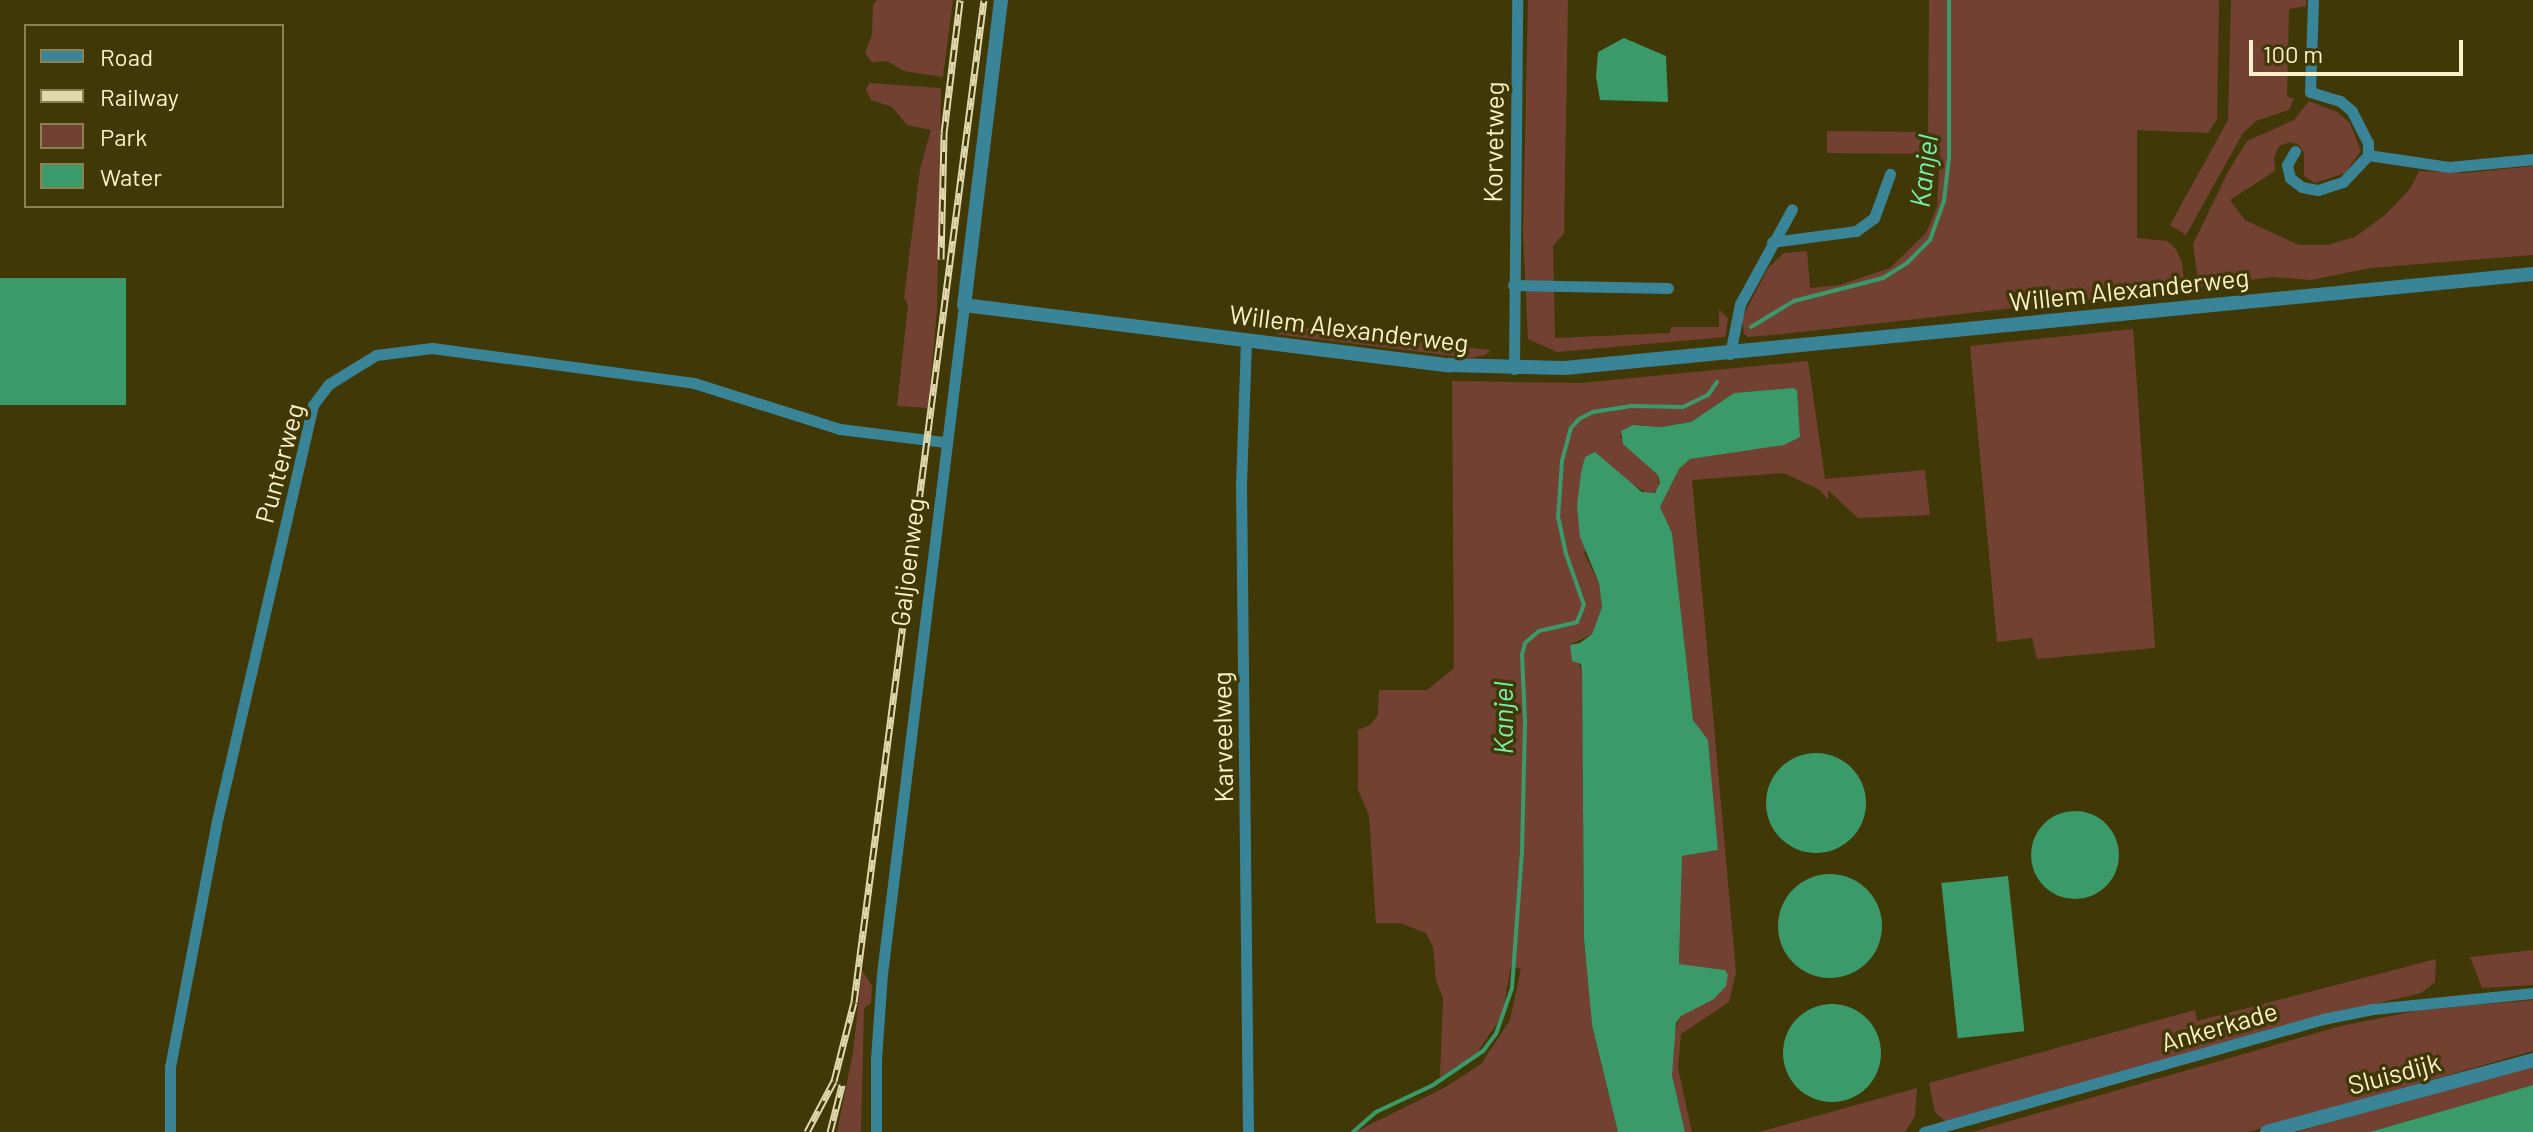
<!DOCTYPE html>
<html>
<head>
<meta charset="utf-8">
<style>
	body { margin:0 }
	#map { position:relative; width:2533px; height:1132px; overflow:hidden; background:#413807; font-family:Barlow,sans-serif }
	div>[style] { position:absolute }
	.green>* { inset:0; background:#734132 }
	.water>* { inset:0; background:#3b9a6a; transform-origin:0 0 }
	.round { border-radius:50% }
	.stream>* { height:4px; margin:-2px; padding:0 2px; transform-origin:2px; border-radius:2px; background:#3b9a6a }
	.minor>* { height:11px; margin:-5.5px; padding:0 5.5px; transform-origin:5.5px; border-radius:5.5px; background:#398497 }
	.tertiary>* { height:14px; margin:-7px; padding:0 7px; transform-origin:7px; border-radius:7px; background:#398497 }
	.rail>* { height:7px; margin-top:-3.5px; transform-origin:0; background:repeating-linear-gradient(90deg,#413807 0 12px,#e1d8ae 0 24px); box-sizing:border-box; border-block:2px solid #e1d8ae }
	span { translate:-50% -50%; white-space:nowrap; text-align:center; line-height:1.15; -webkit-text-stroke:7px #413807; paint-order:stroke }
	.street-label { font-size:26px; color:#faf1c8 }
	.water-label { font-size:28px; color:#74f0ae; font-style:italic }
	.legend { position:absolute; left:24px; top:24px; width:260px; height:184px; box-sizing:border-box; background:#413807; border:2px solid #8b8254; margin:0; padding:10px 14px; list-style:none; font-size:24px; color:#faf1c8 }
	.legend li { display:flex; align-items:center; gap:16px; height:40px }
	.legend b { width:40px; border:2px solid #8b8254 }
	.scale { position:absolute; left:2249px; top:40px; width:214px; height:36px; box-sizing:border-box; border:4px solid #faf1c8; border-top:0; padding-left:10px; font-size:24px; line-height:28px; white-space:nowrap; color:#faf1c8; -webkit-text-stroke:6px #413807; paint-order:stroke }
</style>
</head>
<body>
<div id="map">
	<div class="green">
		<div style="clip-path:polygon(877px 0,953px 0,943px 77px,904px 71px,887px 61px,872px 62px,865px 53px,872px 35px,873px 5px)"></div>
		<div style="clip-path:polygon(1528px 0,1568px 0,1564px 233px,1553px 246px,1555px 338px,1670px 333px,1671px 327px,1719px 327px,1719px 309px,1728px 319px,1725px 337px,1557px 352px,1528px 339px,1523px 231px)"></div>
		<div style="clip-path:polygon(1929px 0,2219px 0,2217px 119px,2208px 133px,2137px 130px,2137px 238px,2167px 241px,2176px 249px,2182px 263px,2185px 289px,1773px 335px,1748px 337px,1744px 334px,1742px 318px,1768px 268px,1784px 253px,1807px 251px,1810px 288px,1839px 285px,1890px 268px,1926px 233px,1937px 207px,1940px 154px,1827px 153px,1827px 131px,1928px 132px)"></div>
		<div style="clip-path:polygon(2231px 0,2306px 0,2306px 6px,2289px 9px,2287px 97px,2294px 98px,2289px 110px,2256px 121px,2243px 133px,2186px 235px,2170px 225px,2228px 120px)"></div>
		<div style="clip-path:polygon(869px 83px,941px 88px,937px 310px,928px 408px,897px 406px,908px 305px,904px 297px,920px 169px,931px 130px,907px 125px,892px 107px,871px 100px,866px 90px)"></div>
		<div style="clip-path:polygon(2309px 101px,2337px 112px,2350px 123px,2361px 151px,2345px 173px,2315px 183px,2304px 176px,2304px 153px,2299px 145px,2290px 142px,2279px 146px,2274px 158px,2275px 171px,2230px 200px,2245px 220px,2299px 245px,2327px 245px,2355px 237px,2385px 215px,2410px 189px,2419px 171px,2465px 173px,2533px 166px,2533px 255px,2370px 268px,2311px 280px,2272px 277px,2199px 287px,2193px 244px,2228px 172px,2247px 141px,2294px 120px)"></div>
		<div style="clip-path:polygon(1302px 327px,1393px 339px,1491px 350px,1485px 355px,1470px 358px,1275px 334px)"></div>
		<div style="clip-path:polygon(2133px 329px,2155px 648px,2037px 659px,2032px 638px,1997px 642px,1970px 346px)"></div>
		<div style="clip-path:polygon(1808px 361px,1825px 479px,1925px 470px,1930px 515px,1858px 518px,1828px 490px,1828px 500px,1820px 490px,1784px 473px,1692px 480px,1736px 972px,1729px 1002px,1681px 1034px,1678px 1068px,1692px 1132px,1685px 1132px,1672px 1075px,1672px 1042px,1680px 1016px,1695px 1007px,1725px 970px,1679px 965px,1682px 856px,1718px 850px,1708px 741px,1693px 720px,1672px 533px,1660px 507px,1679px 469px,1690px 459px,1800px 437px,1797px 390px,1793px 388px,1734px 393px,1691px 422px,1661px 427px,1640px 425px,1622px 431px,1620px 437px,1658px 475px,1659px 490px,1648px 494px,1627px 480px,1584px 553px,1599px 583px,1602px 607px,1592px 634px,1570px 645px,1582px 671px,1584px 939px,1592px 1025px,1618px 1132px,1355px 1132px,1444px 1088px,1481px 1064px,1510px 1020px,1521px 969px,1511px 966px,1502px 1016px,1477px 1053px,1440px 1077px,1443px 998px,1436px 980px,1433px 947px,1426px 933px,1400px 923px,1376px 923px,1369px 815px,1358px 790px,1358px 730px,1370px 725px,1378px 715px,1379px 690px,1427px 690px,1454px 668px,1452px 381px,1580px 383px)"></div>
		<div style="clip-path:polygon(2533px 950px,2533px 985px,2482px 988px,2470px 957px)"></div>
		<div style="clip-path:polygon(2436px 959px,2435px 982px,2421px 993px,2316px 1018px,1947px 1123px,1935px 1112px,1929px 1083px,2195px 1010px,2197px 1021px)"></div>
		<div style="clip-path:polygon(862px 970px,872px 986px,871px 1003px,864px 1008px,861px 1132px,837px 1132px,853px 1052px)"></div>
		<div style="clip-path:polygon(2533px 1000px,2533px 1051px,2248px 1132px,1972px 1132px,2341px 1026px,2420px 1010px)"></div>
		<div style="clip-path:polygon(2533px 1065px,2533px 1085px,2370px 1132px,2296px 1132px)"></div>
		<div style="clip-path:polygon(1917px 1088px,1915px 1116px,1905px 1132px,1759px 1132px)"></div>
	</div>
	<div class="water">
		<div style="clip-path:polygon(1624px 38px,1666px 56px,1668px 102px,1600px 100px,1596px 77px,1598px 52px)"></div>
		<div style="left:126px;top:278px;width:127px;height:126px;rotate:90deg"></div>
		<div style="clip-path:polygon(1793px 388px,1797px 390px,1800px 437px,1784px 445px,1690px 459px,1679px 469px,1660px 507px,1672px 533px,1693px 720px,1708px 740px,1718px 850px,1682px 856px,1679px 964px,1725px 970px,1728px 975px,1726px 986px,1714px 999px,1681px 1016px,1676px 1023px,1672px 1075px,1685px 1132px,1618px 1132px,1592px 1025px,1584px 939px,1582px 671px,1581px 664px,1572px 661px,1570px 645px,1580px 643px,1592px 634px,1602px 607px,1599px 583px,1580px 537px,1577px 506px,1581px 473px,1585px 457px,1595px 452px,1642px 492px,1655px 493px,1660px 483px,1658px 475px,1623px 444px,1621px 431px,1633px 425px,1661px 427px,1691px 422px,1734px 393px)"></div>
		<div class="round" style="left:1766px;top:753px;width:100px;height:100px"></div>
		<div class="round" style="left:2031px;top:811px;width:88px;height:88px"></div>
		<div class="round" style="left:1778px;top:874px;width:104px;height:104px"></div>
		<div style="left:2008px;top:876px;width:156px;height:67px;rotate:84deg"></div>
		<div class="round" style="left:1783px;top:1004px;width:98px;height:98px"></div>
		<div style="clip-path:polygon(2533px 1085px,2533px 1132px,2370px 1132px)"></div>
	</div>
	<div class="stream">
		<div style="left:1751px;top:327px;width:50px;rotate:-31.2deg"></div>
		<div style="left:1794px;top:301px;width:92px;rotate:-14.5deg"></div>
		<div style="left:1883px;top:278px;width:28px;rotate:-32deg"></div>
		<div style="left:1907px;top:263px;width:33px;rotate:-45deg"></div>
		<div style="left:1930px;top:240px;width:41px;rotate:-70.3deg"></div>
		<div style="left:1944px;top:201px;width:43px;rotate:-83.4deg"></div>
		<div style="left:1949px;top:158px;width:158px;rotate:-90deg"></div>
		<div style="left:1353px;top:1132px;width:30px;rotate:-41deg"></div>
		<div style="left:1376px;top:1112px;width:63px;rotate:-25.3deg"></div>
		<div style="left:1433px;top:1085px;width:60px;rotate:-34.2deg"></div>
		<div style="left:1483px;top:1051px;width:21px;rotate:-53deg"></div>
		<div style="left:1496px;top:1034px;width:49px;rotate:-70.8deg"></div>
		<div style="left:1512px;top:988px;width:135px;rotate:-85.8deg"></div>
		<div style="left:1522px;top:853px;width:132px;rotate:-88.7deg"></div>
		<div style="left:1525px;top:721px;width:66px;rotate:-92.6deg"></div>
		<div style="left:1522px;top:655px;width:12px;rotate:-76deg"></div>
		<div style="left:1525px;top:643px;width:18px;rotate:-41deg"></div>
		<div style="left:1539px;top:631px;width:39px;rotate:-13deg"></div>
		<div style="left:1577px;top:622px;width:18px;rotate:-68deg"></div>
		<div style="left:1584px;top:605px;width:54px;rotate:-109.4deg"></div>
		<div style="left:1566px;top:554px;width:38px;rotate:-102deg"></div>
		<div style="left:1558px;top:517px;width:56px;rotate:-85.9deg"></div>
		<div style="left:1562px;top:461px;width:34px;rotate:-75deg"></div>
		<div style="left:1571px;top:428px;width:12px;rotate:-48deg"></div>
		<div style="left:1579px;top:419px;width:16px;rotate:-27deg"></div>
		<div style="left:1593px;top:412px;width:37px;rotate:-9deg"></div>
		<div style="left:1630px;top:406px;width:53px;rotate:1.1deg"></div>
		<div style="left:1683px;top:407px;width:28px;rotate:-26deg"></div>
		<div style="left:1708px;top:395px;width:16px;rotate:-55deg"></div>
	</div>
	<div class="minor">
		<div style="left:2295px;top:151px;width:16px;rotate:120deg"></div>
		<div style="left:2287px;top:165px;width:13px;rotate:77deg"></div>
		<div style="left:2290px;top:178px;width:15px;rotate:37deg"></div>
		<div style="left:2302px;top:187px;width:16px;rotate:11deg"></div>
		<div style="left:2318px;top:190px;width:26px;rotate:-18deg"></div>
		<div style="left:2343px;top:182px;width:37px;rotate:-47deg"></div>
		<div style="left:2368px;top:155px;width:12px;rotate:-90deg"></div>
		<div style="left:2368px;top:143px;width:36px;rotate:-117deg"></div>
		<div style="left:2352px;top:111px;width:16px;rotate:-140deg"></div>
		<div style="left:2340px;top:101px;width:31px;rotate:-163deg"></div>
		<div style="left:2310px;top:92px;width:92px;rotate:-88.1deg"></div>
		<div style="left:2368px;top:155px;width:82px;rotate:8.4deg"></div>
		<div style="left:2449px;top:167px;width:84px;rotate:-5.4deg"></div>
		<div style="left:1772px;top:242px;width:85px;rotate:-7.5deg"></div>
		<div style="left:1856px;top:231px;width:22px;rotate:-36deg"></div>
		<div style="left:1874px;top:218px;width:47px;rotate:-70deg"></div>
		<div style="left:1513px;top:285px;width:155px;rotate:1.1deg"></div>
		<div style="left:1246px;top:341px;width:143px;rotate:92deg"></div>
		<div style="left:1241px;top:484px;width:648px;rotate:89.38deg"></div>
		<div style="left:1730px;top:354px;width:51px;rotate:-78.7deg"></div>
		<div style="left:1740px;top:304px;width:108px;rotate:-61.3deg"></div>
		<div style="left:1514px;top:369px;width:369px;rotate:-89.5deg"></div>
		<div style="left:170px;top:1132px;width:65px;rotate:-90deg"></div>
		<div style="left:170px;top:1067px;width:246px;rotate:-79.2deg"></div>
		<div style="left:216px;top:825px;width:431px;rotate:-77deg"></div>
		<div style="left:313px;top:405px;width:26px;rotate:-53deg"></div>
		<div style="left:329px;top:384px;width:55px;rotate:-31.7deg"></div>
		<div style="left:376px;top:355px;width:56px;rotate:-7.1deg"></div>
		<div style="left:432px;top:348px;width:264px;rotate:7.6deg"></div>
		<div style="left:694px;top:383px;width:153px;rotate:17.5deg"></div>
		<div style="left:840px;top:429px;width:106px;rotate:7.1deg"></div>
		<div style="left:876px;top:1132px;width:73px;rotate:-90deg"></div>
		<div style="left:876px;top:1059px;width:85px;rotate:-86deg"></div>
		<div style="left:882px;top:974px;width:674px;rotate:-83.01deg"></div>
		<div style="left:1924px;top:1132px;width:415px;rotate:-15.8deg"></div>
		<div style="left:2323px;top:1019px;width:51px;rotate:-11.3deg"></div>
		<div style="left:2373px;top:1009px;width:161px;rotate:-5.7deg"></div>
	</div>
	<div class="tertiary">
		<div style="left:1001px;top:0;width:307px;rotate:96.9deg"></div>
		<div style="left:964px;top:305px;width:489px;rotate:7.1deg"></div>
		<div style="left:1449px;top:365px;width:116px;rotate:1.5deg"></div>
		<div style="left:1565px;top:368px;width:973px;rotate:-5.55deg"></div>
		<div style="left:2267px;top:1132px;width:276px;rotate:-15.1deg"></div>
	</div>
	<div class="rail">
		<div style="left:941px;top:259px;width:126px;rotate:-88.6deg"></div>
		<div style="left:944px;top:133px;width:134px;rotate:-83.1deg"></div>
		<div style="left:807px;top:1132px;width:58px;rotate:-62.1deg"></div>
		<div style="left:834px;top:1081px;width:81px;rotate:-75.8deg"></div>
		<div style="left:854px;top:1002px;width:1010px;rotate:-82.61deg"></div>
		<div style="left:830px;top:1132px;width:49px;rotate:-75.7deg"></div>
	</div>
	<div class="street-label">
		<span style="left:1493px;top:142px;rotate:-89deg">Korvetweg</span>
		<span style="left:2129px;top:289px;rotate:-6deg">Willem Alexanderweg</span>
		<span style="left:1349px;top:328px;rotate:7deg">Willem Alexanderweg</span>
		<span style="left:279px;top:463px;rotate:-75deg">Punterweg</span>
		<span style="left:907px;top:562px;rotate:-83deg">Galjoenweg</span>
		<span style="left:1222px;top:737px;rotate:-91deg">Karveelweg</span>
		<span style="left:2219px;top:1026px;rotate:-16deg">Ankerkade</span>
		<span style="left:2394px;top:1073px;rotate:-15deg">Sluisdijk</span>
	</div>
	<div class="water-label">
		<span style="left:1923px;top:171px;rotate:-83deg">Kanjel</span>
		<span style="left:1502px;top:718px;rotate:-90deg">Kanjel</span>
	</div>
	<ul class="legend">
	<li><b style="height:10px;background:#398497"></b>Road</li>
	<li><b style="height:10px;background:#e1d8ae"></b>Railway</li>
	<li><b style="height:22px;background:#734132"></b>Park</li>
	<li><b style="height:22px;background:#3b9a6a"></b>Water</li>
	</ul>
	<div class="scale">100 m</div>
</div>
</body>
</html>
